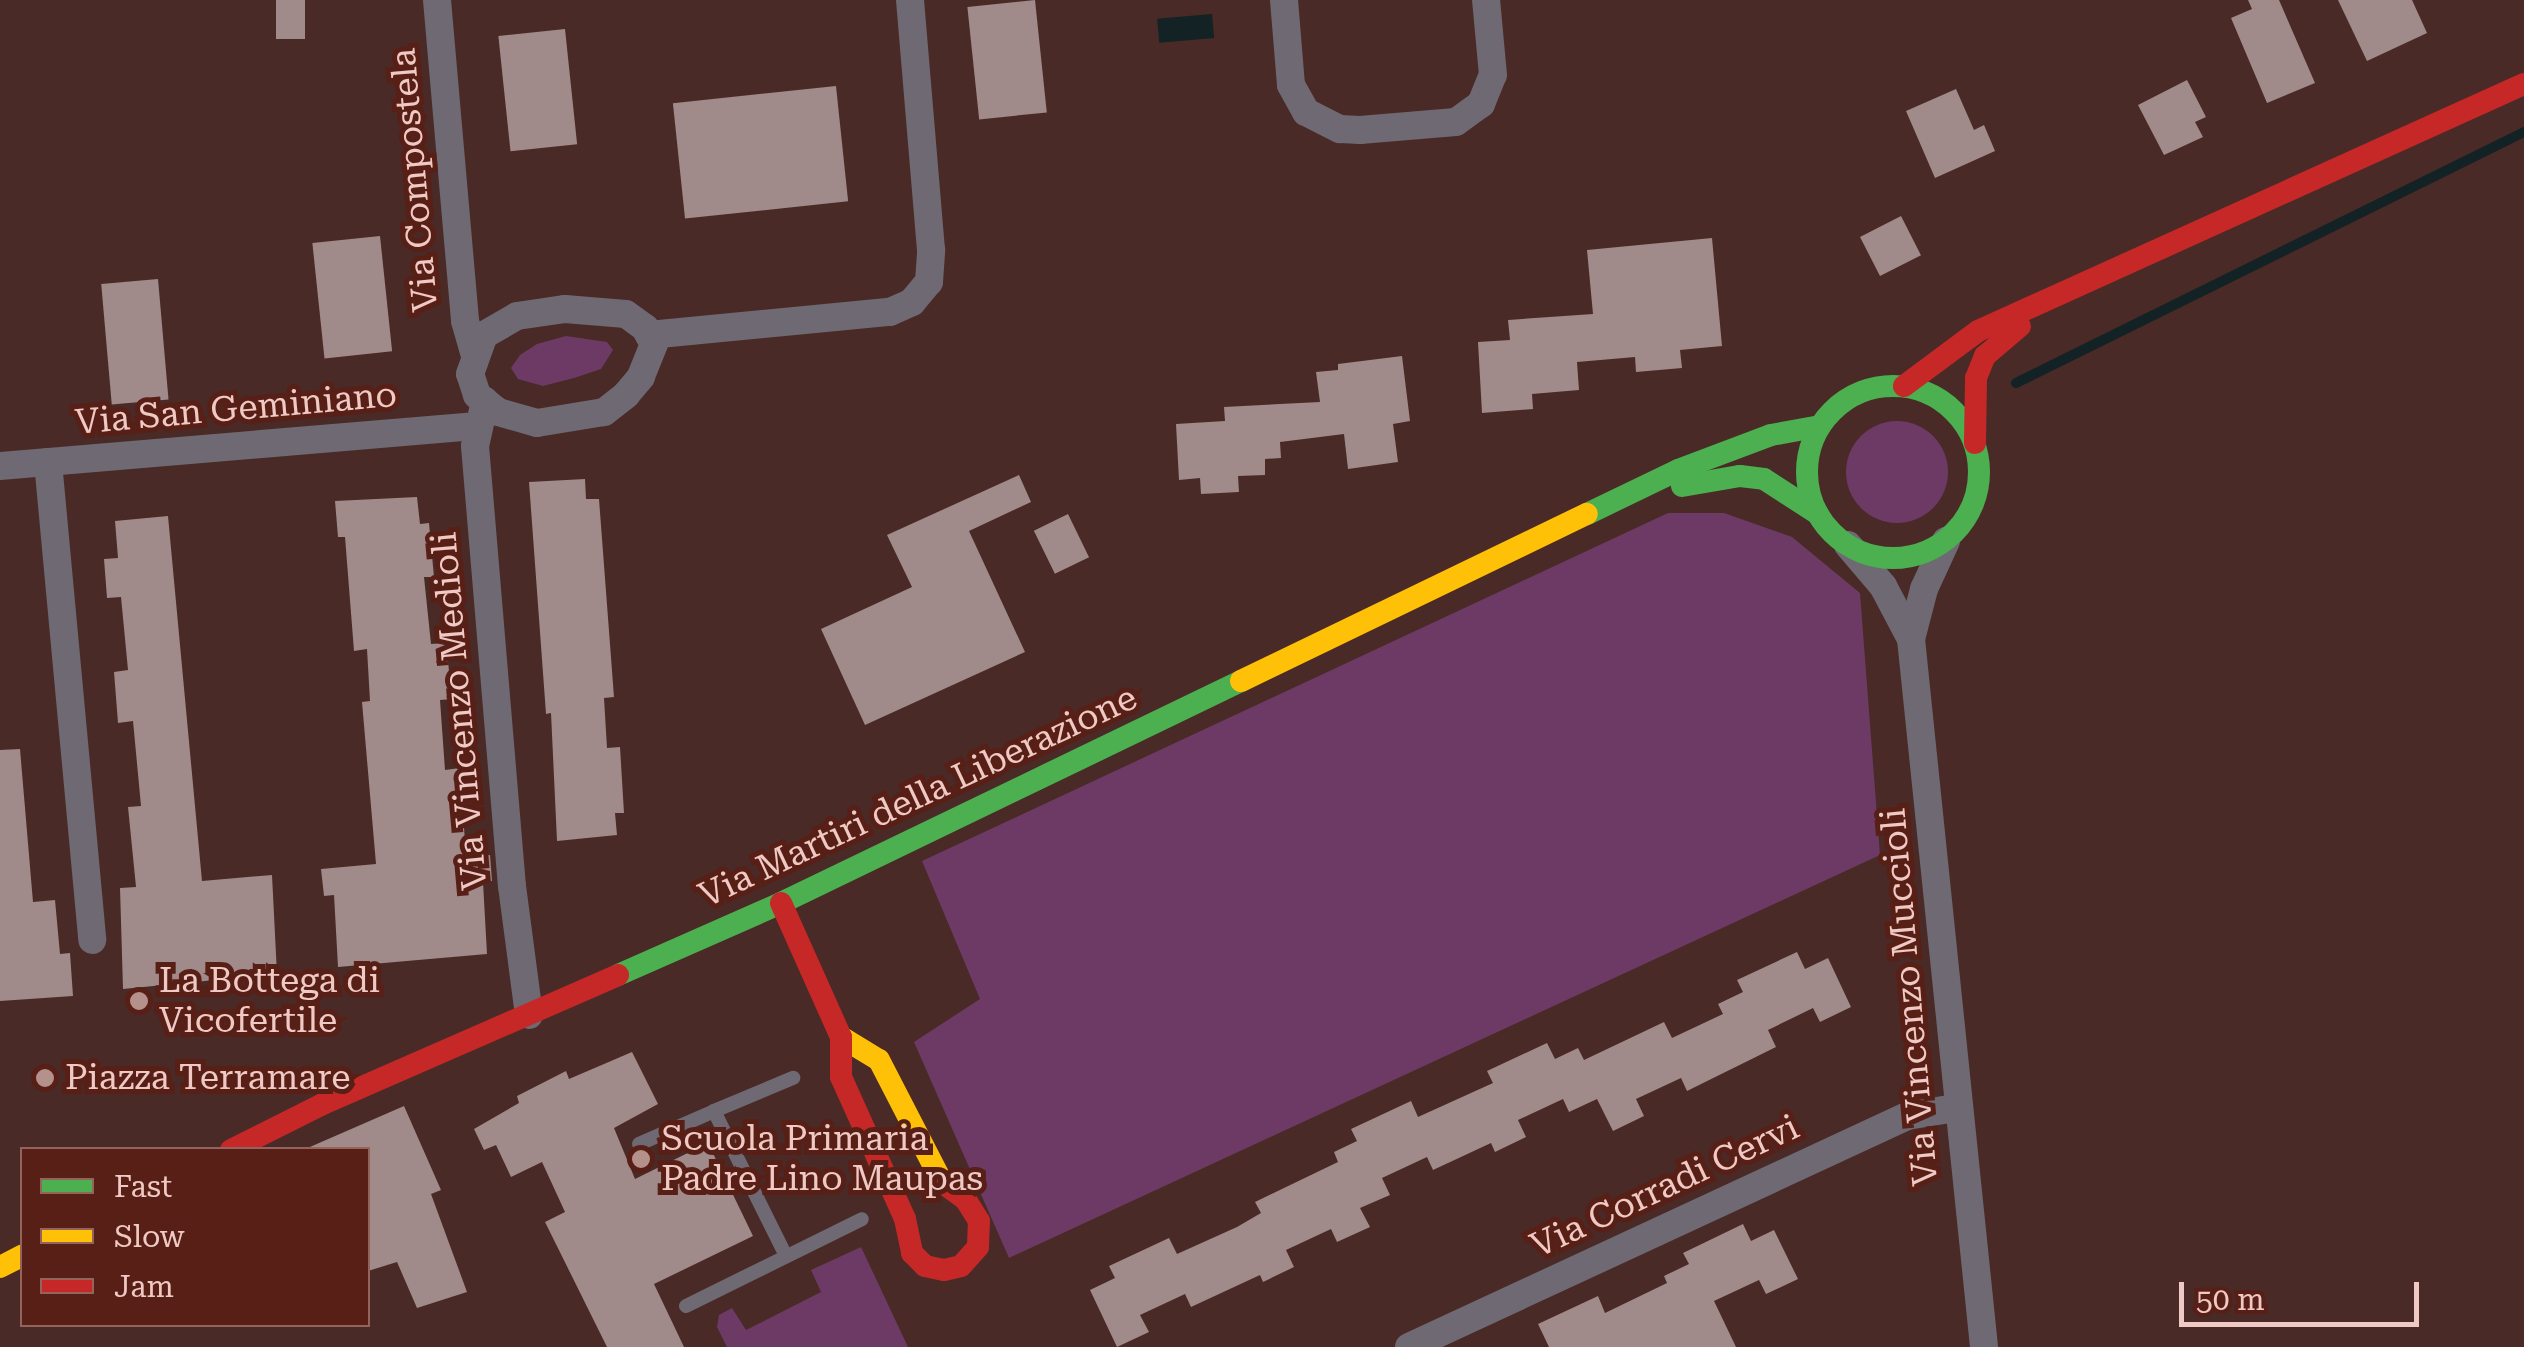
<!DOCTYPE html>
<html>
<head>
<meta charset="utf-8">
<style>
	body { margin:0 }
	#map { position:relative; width:2524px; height:1347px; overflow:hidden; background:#492a26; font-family:"Roboto Serif",serif }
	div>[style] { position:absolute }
	.green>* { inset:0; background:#6d3a65 }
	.round { border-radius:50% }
	.water>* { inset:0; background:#122225; transform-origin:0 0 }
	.stream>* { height:10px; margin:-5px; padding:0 5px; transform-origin:5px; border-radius:5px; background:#122225 }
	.building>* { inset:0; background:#a18a8a; transform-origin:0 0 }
	.lane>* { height:14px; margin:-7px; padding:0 7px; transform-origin:7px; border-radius:7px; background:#6e6972 }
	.street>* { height:28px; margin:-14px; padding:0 14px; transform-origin:14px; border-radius:14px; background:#6e6972 }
	.fast>* { height:22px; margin:-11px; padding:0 11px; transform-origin:11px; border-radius:11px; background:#4caf50 }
	.fast>.ring { margin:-11px; padding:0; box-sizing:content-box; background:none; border:22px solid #4caf50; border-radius:50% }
	.slow>* { height:22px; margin:-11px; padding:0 11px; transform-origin:11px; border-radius:11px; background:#ffc107 }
	.jam>* { height:22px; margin:-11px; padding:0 11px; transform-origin:11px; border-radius:11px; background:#c62828 }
	.dots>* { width:28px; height:28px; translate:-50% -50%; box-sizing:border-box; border:5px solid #581f17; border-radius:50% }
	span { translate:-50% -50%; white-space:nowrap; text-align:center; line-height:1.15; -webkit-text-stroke:10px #581f17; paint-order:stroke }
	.street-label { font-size:35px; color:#efc9c3 }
	.poi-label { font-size:35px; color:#efc9c3 }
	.left { translate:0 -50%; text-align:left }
	.legend { position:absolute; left:20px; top:1147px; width:350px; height:180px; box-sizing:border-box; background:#581f17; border:2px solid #94635c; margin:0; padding:12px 18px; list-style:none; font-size:30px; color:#efc9c3 }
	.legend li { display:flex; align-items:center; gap:20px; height:50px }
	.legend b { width:50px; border:2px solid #94635c }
	.scale { position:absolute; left:2179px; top:1282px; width:240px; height:45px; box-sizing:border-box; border:5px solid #efc9c3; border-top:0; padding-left:12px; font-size:30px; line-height:35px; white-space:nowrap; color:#efc9c3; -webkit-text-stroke:8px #581f17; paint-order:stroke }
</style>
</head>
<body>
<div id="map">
	<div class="green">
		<div style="clip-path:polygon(566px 336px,607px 342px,613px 350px,601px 369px,574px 378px,543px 386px,518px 379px,511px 368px,520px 355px,537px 344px)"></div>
		<div class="round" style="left:1846px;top:421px;width:102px;height:102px"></div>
		<div style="clip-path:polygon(1668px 513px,1724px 513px,1792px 537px,1860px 593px,1880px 855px,1009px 1258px,914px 1042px,980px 999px,922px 861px)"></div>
		<div style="clip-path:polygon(861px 1247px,908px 1347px,727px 1347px,717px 1327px,719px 1315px,732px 1308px,746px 1330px,821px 1292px,811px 1270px)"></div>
	</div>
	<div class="water">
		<div style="left:1212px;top:14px;width:24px;height:55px;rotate:85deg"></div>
	</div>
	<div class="stream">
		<div style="left:2016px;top:383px;width:567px;rotate:-26.29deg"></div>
	</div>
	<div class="building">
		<div style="left:276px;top:0;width:29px;height:39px"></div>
		<div style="left:1035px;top:0;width:113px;height:68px;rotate:84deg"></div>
		<div style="clip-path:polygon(2248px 0,2279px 0,2315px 83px,2267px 103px,2231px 18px,2252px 9px)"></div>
		<div style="clip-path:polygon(2338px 0,2412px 0,2427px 33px,2367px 61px)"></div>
		<div style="left:565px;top:29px;width:116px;height:67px;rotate:84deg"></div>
		<div style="clip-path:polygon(2187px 80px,2206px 117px,2195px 122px,2203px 137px,2164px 155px,2138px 105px)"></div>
		<div style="left:836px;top:86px;width:116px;height:164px;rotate:84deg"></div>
		<div style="clip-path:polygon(1956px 89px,1974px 130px,1984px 125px,1995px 151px,1935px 178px,1906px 111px)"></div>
		<div style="left:1901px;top:216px;width:44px;height:46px;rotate:63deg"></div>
		<div style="left:380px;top:236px;width:116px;height:68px;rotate:84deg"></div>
		<div style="clip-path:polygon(1712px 238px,1722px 346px,1680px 350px,1682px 368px,1636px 372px,1635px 357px,1577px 362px,1579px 390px,1532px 394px,1533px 409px,1482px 413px,1478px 342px,1510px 340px,1508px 320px,1593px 314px,1587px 250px)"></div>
		<div style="left:158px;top:279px;width:121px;height:57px;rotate:85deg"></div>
		<div style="clip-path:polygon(1402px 356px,1410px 421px,1393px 424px,1398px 462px,1348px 469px,1344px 434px,1280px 442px,1281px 458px,1265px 459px,1265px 475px,1238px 476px,1239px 492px,1201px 494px,1200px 478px,1179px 480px,1176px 424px,1225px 421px,1224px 407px,1320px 402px,1316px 372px,1338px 370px,1338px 364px)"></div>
		<div style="clip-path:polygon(1019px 475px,1031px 502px,969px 531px,1025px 652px,865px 725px,821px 629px,912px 587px,887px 535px)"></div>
		<div style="clip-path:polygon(585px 479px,586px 499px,599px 499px,614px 697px,604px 698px,607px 748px,620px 747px,624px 813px,615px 813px,617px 835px,557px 841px,551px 713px,546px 714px,529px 482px)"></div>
		<div style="clip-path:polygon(417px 497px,420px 524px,429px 523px,434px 577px,424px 577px,431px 644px,446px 643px,452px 699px,440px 700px,445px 770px,460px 768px,466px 857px,490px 855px,492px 881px,483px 882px,487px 954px,338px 967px,334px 895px,324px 896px,321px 869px,376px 864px,362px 702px,370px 701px,367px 649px,354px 651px,345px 537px,338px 537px,335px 501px)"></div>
		<div style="left:1068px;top:514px;width:48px;height:38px;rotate:64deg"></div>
		<div style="clip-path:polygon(168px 516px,202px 881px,272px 875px,277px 974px,123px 989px,120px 888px,136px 887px,128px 807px,141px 806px,133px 721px,118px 723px,114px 672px,128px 670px,121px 597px,107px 598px,104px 559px,118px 558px,115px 521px)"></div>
		<div style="clip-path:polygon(20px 749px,33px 902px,55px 900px,60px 954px,70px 953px,73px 996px,0 1001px,0 750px)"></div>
		<div style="clip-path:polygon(1797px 952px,1805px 969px,1828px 958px,1851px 1007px,1820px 1022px,1813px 1008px,1768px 1030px,1776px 1047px,1687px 1091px,1681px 1078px,1636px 1099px,1644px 1116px,1613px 1131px,1597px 1099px,1569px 1112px,1563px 1099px,1518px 1120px,1526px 1137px,1495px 1152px,1491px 1143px,1433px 1170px,1427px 1157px,1382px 1178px,1390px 1195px,1360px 1208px,1370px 1227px,1337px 1242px,1331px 1229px,1286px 1250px,1294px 1267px,1263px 1282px,1260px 1275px,1191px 1307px,1185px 1294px,1140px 1315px,1149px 1332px,1117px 1347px,1090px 1290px,1115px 1278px,1109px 1266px,1169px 1238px,1177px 1254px,1237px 1227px,1261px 1213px,1255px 1202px,1338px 1162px,1334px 1152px,1357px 1141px,1351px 1129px,1411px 1101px,1418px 1117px,1493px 1083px,1487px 1071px,1547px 1043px,1555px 1059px,1578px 1048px,1584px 1060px,1664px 1022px,1672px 1038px,1723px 1014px,1718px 1004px,1743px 992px,1737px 980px)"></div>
		<div style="clip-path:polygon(632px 1052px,658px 1104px,614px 1128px,635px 1179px,708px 1143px,753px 1236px,654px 1284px,684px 1347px,607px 1347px,545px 1222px,565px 1212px,542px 1162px,511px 1177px,496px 1145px,484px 1150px,474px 1129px,519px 1103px,517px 1096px,566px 1071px,569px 1079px)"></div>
		<div style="clip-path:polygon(404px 1106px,441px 1190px,431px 1194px,467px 1292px,417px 1308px,397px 1262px,368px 1271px,368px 1150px,303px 1150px)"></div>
		<div style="clip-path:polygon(1743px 1224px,1751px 1241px,1774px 1230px,1798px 1279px,1766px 1294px,1759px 1280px,1714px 1301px,1736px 1347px,1549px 1347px,1538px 1324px,1598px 1296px,1605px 1313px,1667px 1283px,1664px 1276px,1689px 1264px,1683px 1253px)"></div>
	</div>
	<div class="lane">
		<div style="left:639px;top:1144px;width:82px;rotate:-23.7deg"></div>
		<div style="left:786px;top:1256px;width:162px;rotate:-116.4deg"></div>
		<div style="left:714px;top:1111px;width:86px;rotate:-22.7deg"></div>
		<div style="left:686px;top:1306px;width:196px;rotate:-26.3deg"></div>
	</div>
	<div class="street">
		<div style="left:437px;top:0;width:322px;rotate:85deg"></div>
		<div style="left:465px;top:321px;width:33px;rotate:74deg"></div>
		<div style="left:1284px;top:0;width:85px;rotate:85.3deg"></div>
		<div style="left:1291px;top:85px;width:31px;rotate:61deg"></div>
		<div style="left:1306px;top:112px;width:38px;rotate:27deg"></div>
		<div style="left:1340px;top:129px;width:20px;rotate:3deg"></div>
		<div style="left:1360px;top:130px;width:96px;rotate:-4.8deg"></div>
		<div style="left:1456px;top:122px;width:31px;rotate:-36deg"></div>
		<div style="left:1481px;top:104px;width:31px;rotate:-68deg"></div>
		<div style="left:1493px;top:75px;width:75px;rotate:-95.3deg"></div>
		<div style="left:565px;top:309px;width:61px;rotate:4.7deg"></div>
		<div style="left:626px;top:314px;width:24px;rotate:36deg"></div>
		<div style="left:645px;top:328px;width:18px;rotate:61deg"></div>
		<div style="left:654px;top:344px;width:35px;rotate:112deg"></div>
		<div style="left:641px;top:377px;width:23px;rotate:130deg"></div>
		<div style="left:626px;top:395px;width:28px;rotate:142deg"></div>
		<div style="left:604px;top:412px;width:68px;rotate:170.7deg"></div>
		<div style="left:537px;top:423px;width:41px;rotate:-164.2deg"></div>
		<div style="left:498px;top:412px;width:27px;rotate:-141deg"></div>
		<div style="left:477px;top:395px;width:22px;rotate:-108deg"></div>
		<div style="left:470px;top:374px;width:41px;rotate:-70.3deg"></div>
		<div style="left:484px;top:335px;width:38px;rotate:-30deg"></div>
		<div style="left:517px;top:316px;width:49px;rotate:-8.3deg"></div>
		<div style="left:649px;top:335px;width:242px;rotate:-5.5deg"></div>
		<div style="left:890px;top:312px;width:24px;rotate:-24deg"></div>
		<div style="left:912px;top:302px;width:26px;rotate:-50deg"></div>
		<div style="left:929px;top:282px;width:32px;rotate:-86deg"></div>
		<div style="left:931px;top:250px;width:251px;rotate:-94.8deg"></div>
		<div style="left:485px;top:401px;width:46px;rotate:102.5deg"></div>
		<div style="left:475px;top:446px;width:442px;rotate:85.2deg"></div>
		<div style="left:512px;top:886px;width:130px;rotate:82.5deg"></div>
		<div style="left:48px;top:462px;width:480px;rotate:84.7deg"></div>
		<div style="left:0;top:466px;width:479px;rotate:-4.8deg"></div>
		<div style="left:1848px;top:545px;width:54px;rotate:49.5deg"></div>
		<div style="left:1883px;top:586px;width:60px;rotate:62.2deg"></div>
		<div style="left:1911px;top:639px;width:52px;rotate:-75.4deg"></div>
		<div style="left:1924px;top:589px;width:53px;rotate:-65.4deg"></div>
		<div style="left:1911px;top:639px;width:712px;rotate:84.11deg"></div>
		<div style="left:1409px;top:1347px;width:549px;rotate:-24.88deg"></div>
		<div style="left:1907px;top:1116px;width:50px;rotate:-9.3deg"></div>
	</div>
	<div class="fast">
		<div class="ring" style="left:1807px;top:386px;width:150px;height:150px"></div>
		<div style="left:1682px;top:486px;width:59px;rotate:-9.8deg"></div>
		<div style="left:1740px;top:476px;width:24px;rotate:7deg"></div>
		<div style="left:1764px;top:479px;width:64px;rotate:32.9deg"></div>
		<div style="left:1587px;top:514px;width:101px;rotate:-25.8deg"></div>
		<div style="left:1678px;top:470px;width:99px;rotate:-20.6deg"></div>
		<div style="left:1771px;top:435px;width:50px;rotate:-10.4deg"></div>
		<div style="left:618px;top:975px;width:178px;rotate:-23.8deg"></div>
		<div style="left:781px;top:903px;width:511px;rotate:-25.76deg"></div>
	</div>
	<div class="slow">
		<div style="left:1241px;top:681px;width:384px;rotate:-25.8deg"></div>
		<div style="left:841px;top:1037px;width:44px;rotate:31.2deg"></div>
		<div style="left:879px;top:1060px;width:137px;rotate:62.7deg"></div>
		<div style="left:0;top:1267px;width:25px;rotate:-27deg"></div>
	</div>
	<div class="jam">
		<div style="left:1904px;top:386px;width:92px;rotate:-36.6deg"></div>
		<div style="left:1978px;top:331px;width:599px;rotate:-24.34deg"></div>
		<div style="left:1975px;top:443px;width:65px;rotate:-89.1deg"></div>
		<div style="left:1976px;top:378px;width:24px;rotate:-68deg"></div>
		<div style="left:1985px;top:356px;width:46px;rotate:-40.6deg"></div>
		<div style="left:781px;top:903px;width:147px;rotate:65.9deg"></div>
		<div style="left:841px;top:1037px;width:40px;rotate:90deg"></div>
		<div style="left:841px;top:1077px;width:156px;rotate:65.7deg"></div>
		<div style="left:905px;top:1219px;width:35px;rotate:78deg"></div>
		<div style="left:912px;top:1253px;width:18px;rotate:45deg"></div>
		<div style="left:925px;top:1266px;width:19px;rotate:12deg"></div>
		<div style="left:944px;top:1270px;width:17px;rotate:-13deg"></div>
		<div style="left:961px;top:1266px;width:25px;rotate:-48deg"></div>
		<div style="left:978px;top:1247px;width:26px;rotate:-88deg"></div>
		<div style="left:979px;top:1221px;width:26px;rotate:-122deg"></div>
		<div style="left:965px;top:1199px;width:29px;rotate:-144deg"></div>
		<div style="left:231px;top:1150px;width:103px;rotate:-26.6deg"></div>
		<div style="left:323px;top:1104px;width:322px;rotate:-23.6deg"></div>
	</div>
	<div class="dots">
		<div style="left:139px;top:1001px;background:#b5918c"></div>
		<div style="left:45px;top:1078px;background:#b5918c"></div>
		<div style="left:641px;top:1159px;background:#b5918c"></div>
	</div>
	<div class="street-label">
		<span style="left:415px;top:180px;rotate:-95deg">Via Compostela</span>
		<span style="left:236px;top:409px;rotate:-5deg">Via San Geminiano</span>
		<span style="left:460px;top:711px;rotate:-95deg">Via Vincenzo Medioli</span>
		<span style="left:918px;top:797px;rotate:-25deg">Via Martiri della Liberazione</span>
		<span style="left:1910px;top:997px;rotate:-95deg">Via Vincenzo Muccioli</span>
		<span style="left:1665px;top:1187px;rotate:-25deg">Via Corradi Cervi</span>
	</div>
	<div class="poi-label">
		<span class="left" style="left:159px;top:1001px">La Bottega di<br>Vicofertile</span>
		<span class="left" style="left:65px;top:1078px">Piazza Terramare</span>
		<span class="left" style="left:661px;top:1159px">Scuola Primaria<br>Padre Lino Maupas</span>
	</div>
	<ul class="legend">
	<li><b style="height:12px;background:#4caf50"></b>Fast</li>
	<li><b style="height:12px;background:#ffc107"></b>Slow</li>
	<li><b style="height:12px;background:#c62828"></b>Jam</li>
	</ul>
	<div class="scale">50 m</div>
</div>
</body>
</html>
